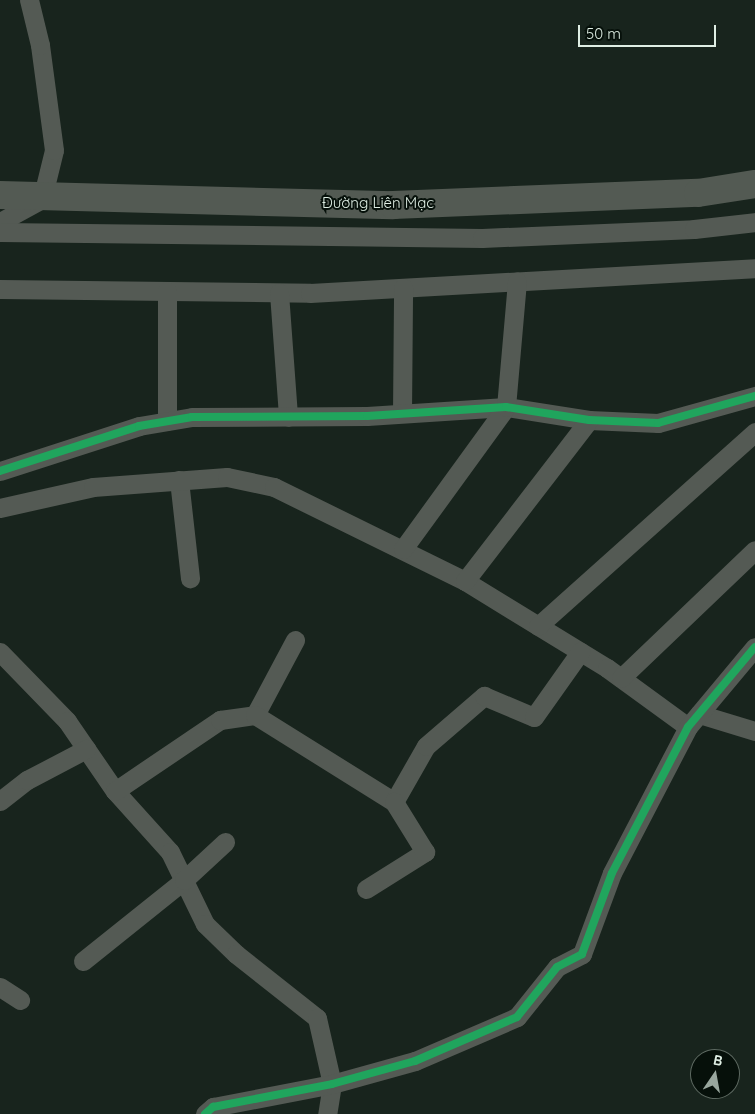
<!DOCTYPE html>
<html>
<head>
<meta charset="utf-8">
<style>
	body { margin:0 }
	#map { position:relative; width:755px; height:1114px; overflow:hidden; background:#18241d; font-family:Quicksand,sans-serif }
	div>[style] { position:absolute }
	.street>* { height:19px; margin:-9.5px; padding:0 9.5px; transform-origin:9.5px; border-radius:9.5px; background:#545a54 }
	.primary>* { height:28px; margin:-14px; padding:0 14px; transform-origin:14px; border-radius:14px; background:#535a53 }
	.cycleway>* { height:8px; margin:-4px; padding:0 4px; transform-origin:4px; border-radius:4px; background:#20a55d }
	span { translate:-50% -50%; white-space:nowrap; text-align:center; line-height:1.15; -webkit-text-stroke:4px #06100a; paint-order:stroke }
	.street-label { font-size:15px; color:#dfeee4 }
	.north { position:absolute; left:690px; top:1049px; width:50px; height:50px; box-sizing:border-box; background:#06100a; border:1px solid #5d6961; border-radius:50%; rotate:12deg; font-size:14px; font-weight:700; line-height:20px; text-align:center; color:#dfeee4 }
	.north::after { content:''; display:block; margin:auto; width:18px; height:22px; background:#99a79e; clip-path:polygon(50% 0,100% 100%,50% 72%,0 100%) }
	.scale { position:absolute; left:578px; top:25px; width:138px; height:22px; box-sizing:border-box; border:2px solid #dfeee4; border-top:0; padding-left:6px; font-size:15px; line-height:18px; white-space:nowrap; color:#dfeee4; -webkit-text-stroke:4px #06100a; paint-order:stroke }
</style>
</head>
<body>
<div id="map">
	<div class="street">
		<div style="left:0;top:222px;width:48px;rotate:-28.7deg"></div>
		<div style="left:42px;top:199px;width:50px;rotate:-76.2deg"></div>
		<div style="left:54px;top:150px;width:106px;rotate:-97.6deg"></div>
		<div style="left:40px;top:45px;width:46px;rotate:-103.7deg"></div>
		<div style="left:0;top:232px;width:482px;rotate:0.7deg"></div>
		<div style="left:482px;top:238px;width:212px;rotate:-2.4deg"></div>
		<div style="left:694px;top:229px;width:61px;rotate:-6.5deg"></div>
		<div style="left:0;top:289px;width:310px;rotate:0.7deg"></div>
		<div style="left:310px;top:293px;width:446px;rotate:-3.2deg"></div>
		<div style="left:279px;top:293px;width:124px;rotate:85.8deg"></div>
		<div style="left:402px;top:413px;width:125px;rotate:-89.5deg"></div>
		<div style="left:167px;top:421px;width:130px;rotate:-90deg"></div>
		<div style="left:0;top:471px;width:146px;rotate:-17.9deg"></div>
		<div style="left:139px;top:426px;width:54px;rotate:-9.6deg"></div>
		<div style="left:192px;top:417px;width:175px;rotate:-0.3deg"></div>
		<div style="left:367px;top:416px;width:139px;rotate:-3.7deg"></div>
		<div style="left:506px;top:407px;width:84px;rotate:8.9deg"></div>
		<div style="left:589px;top:420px;width:69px;rotate:2.5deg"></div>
		<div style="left:658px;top:423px;width:101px;rotate:-15.6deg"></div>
		<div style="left:179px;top:480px;width:99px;rotate:83.6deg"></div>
		<div style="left:0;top:508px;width:95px;rotate:-12.7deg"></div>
		<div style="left:93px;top:487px;width:134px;rotate:-4.3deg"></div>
		<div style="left:227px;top:477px;width:48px;rotate:12deg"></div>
		<div style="left:274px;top:487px;width:213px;rotate:26.2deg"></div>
		<div style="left:465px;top:581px;width:167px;rotate:31.5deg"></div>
		<div style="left:607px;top:668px;width:100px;rotate:36.1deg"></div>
		<div style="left:403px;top:549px;width:175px;rotate:-54deg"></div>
		<div style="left:506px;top:407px;width:126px;rotate:-85deg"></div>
		<div style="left:465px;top:581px;width:203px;rotate:-52.4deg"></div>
		<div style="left:538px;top:626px;width:291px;rotate:-41.8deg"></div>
		<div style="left:0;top:652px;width:96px;rotate:45.8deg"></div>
		<div style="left:67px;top:721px;width:85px;rotate:55.6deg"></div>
		<div style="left:115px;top:791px;width:82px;rotate:48deg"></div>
		<div style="left:170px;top:852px;width:80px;rotate:64.1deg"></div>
		<div style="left:205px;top:924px;width:43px;rotate:44.1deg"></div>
		<div style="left:236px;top:954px;width:103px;rotate:38.3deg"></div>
		<div style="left:317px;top:1018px;width:68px;rotate:77.2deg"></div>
		<div style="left:332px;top:1084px;width:30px;rotate:99deg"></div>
		<div style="left:621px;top:678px;width:185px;rotate:-43.7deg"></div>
		<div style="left:699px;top:714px;width:59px;rotate:16.9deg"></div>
		<div style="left:255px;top:715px;width:85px;rotate:-61.9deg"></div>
		<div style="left:115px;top:791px;width:127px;rotate:-34.1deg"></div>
		<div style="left:220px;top:720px;width:35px;rotate:-8deg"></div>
		<div style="left:255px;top:715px;width:164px;rotate:32deg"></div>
		<div style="left:394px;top:802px;width:64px;rotate:-60.3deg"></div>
		<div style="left:426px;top:746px;width:77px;rotate:-40.8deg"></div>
		<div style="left:484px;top:696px;width:54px;rotate:22.8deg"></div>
		<div style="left:534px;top:717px;width:80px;rotate:-54.7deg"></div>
		<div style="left:0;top:801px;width:34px;rotate:-38deg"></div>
		<div style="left:27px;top:780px;width:67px;rotate:-27.7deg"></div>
		<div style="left:366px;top:889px;width:70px;rotate:-32.1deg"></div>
		<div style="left:425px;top:852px;width:59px;rotate:-121.8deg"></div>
		<div style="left:83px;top:961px;width:129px;rotate:-38.7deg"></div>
		<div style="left:184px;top:880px;width:56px;rotate:-42.8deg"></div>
		<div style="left:0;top:987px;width:24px;rotate:33deg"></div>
		<div style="left:205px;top:1114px;width:11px;rotate:-41deg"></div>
		<div style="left:213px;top:1107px;width:121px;rotate:-10.9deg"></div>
		<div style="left:332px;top:1084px;width:86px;rotate:-15.5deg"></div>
		<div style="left:415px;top:1061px;width:111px;rotate:-23.3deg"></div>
		<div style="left:517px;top:1017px;width:64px;rotate:-51.3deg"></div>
		<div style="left:557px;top:967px;width:28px;rotate:-27deg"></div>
		<div style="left:582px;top:954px;width:86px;rotate:-69.7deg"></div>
		<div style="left:612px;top:873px;width:165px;rotate:-62.5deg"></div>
		<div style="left:688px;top:727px;width:104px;rotate:-50.1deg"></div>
	</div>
	<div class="primary">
		<div style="left:0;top:195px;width:393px;rotate:1.5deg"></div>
		<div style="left:393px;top:205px;width:305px;rotate:-2.3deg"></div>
		<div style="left:698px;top:193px;width:58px;rotate:-9deg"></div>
	</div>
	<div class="cycleway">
		<div style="left:0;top:471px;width:146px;rotate:-17.9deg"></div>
		<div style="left:139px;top:426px;width:54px;rotate:-9.6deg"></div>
		<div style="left:192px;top:417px;width:175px;rotate:-0.3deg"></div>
		<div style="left:367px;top:416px;width:139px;rotate:-3.7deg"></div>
		<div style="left:506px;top:407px;width:84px;rotate:8.9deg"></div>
		<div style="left:589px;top:420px;width:69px;rotate:2.5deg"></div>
		<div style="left:658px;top:423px;width:101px;rotate:-15.6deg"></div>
		<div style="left:205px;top:1114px;width:11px;rotate:-41deg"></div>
		<div style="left:213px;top:1107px;width:121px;rotate:-10.9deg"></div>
		<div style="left:332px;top:1084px;width:86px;rotate:-15.5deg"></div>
		<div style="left:415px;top:1061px;width:111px;rotate:-23.3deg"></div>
		<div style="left:517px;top:1017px;width:64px;rotate:-51.3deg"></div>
		<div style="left:557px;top:967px;width:28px;rotate:-27deg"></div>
		<div style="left:582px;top:954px;width:86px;rotate:-69.7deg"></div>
		<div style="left:612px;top:873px;width:165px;rotate:-62.5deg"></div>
		<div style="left:688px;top:727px;width:104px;rotate:-50.1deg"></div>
	</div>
	<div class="street-label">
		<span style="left:378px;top:203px">Đường Liên Mạc</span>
	</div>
	<div class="north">B</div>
	<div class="scale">50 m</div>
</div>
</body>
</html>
